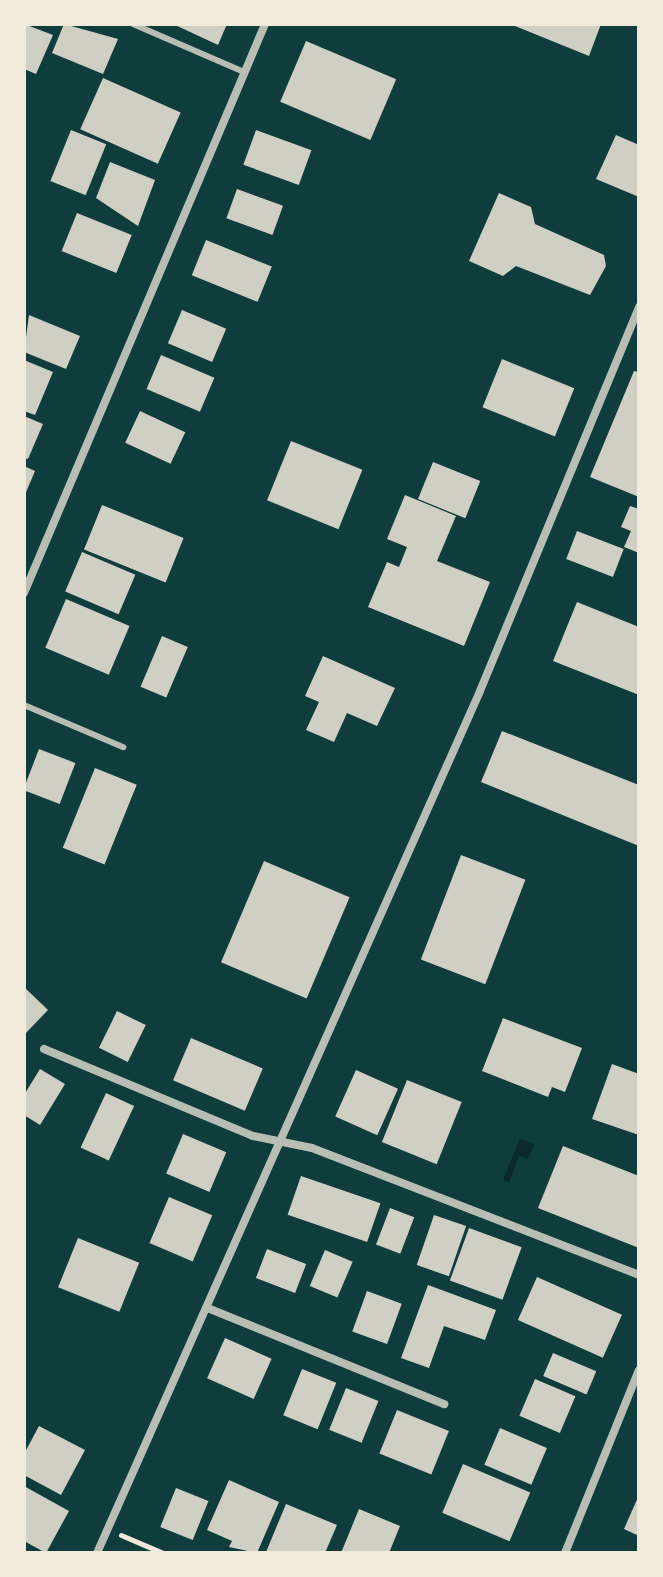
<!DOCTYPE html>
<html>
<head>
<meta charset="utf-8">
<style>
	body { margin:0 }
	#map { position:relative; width:663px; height:1577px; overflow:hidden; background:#0f3d3e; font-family:Jost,sans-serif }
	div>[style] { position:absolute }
	.water>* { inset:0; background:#0a2a2b }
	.building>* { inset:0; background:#cfcfc3; transform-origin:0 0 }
	.path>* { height:5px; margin:-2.5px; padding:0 2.5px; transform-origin:2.5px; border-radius:2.5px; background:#f1e9da }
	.service>* { height:6px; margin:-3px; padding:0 3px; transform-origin:3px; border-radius:3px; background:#b8beb3 }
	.minor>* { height:8px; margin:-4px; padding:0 4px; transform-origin:4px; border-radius:4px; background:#b8beb3 }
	span { translate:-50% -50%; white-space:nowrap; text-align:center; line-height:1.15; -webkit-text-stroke:8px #f1e9da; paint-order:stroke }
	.frame { position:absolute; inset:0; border:26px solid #f1e9da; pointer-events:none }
</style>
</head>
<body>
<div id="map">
	<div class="water">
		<div style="clip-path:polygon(520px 1139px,535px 1144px,528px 1159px,519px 1156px,509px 1183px,503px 1180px)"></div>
	</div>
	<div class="building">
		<div style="clip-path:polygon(24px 24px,53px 35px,36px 74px,24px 69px)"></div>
		<div style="clip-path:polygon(64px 24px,118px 39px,103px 74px,52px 53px)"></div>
		<div style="clip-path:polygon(173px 24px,227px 24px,218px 45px)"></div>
		<div style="clip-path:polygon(510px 24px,601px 24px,589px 56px)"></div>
		<div style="left:306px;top:41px;width:98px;height:66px;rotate:23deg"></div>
		<div style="left:103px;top:78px;width:85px;height:56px;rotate:24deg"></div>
		<div style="left:71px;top:130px;width:38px;height:55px;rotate:22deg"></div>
		<div style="left:256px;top:130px;width:59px;height:37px;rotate:20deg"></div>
		<div style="clip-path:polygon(616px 135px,639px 145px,639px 197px,596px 179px)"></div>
		<div style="clip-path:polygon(110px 162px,155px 180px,138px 226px,96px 198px)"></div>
		<div style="left:237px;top:189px;width:49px;height:31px;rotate:20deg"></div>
		<div style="clip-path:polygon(499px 193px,531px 207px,535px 224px,604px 255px,606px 266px,590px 295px,516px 266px,503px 276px,469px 261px)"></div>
		<div style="left:77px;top:213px;width:59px;height:41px;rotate:22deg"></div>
		<div style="left:206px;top:240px;width:71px;height:38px;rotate:22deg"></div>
		<div style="left:182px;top:310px;width:48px;height:36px;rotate:23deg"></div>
		<div style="clip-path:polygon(29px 315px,80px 336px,66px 369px,24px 352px)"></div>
		<div style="left:161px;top:355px;width:58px;height:37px;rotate:23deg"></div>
		<div style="left:502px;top:359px;width:78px;height:52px;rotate:22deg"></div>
		<div style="clip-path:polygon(24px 360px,53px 372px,35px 415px,24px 411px)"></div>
		<div style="clip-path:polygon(634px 371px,639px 372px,639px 497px,590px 477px)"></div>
		<div style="left:140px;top:411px;width:50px;height:35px;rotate:25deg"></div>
		<div style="clip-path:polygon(24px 416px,43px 424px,28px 459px,24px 458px)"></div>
		<div style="left:291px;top:441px;width:77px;height:64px;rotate:22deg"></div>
		<div style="left:433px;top:462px;width:51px;height:40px;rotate:22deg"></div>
		<div style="clip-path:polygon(24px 466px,35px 471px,24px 497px)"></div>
		<div style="clip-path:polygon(405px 495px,456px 516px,437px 561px,490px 582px,464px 646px,368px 607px,387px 562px,399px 567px,407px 547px,387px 539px)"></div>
		<div style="left:102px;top:505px;width:88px;height:48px;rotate:22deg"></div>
		<div style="clip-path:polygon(630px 506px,639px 509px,639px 553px,624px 547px,631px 531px,621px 527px)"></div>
		<div style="left:577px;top:531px;width:50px;height:30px;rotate:21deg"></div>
		<div style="left:82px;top:552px;width:58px;height:43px;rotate:23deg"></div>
		<div style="left:66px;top:599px;width:69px;height:53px;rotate:23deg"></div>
		<div style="clip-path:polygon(577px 602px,639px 627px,639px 695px,553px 661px)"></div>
		<div style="left:162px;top:636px;width:28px;height:55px;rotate:23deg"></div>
		<div style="clip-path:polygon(323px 656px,395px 688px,377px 726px,347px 713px,334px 742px,306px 730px,319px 702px,305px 696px)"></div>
		<div style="clip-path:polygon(502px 731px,639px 785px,639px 846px,481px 782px)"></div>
		<div style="left:39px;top:749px;width:39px;height:44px;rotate:21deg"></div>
		<div style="left:95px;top:768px;width:45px;height:86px;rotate:22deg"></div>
		<div style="left:461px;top:855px;width:69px;height:112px;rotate:21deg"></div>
		<div style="left:264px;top:861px;width:93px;height:110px;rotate:23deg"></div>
		<div style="clip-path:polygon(24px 987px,48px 1010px,24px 1035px)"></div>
		<div style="left:117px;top:1011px;width:32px;height:41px;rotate:26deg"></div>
		<div style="clip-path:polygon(503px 1018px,582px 1048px,565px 1092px,552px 1087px,548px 1097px,482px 1071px)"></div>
		<div style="left:191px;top:1038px;width:78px;height:46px;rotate:23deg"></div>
		<div style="clip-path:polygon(612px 1064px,639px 1074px,639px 1135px,592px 1119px)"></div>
		<div style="clip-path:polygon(40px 1069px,65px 1084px,40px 1125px,24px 1115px,24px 1095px)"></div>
		<div style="left:356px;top:1070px;width:46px;height:51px;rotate:24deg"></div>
		<div style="left:407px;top:1080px;width:59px;height:67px;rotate:22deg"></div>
		<div style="left:106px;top:1093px;width:31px;height:60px;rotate:25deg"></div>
		<div style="left:183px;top:1134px;width:47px;height:43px;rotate:23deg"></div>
		<div style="clip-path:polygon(563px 1146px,639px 1176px,639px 1248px,538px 1208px)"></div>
		<div style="left:301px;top:1176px;width:84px;height:41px;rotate:19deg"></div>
		<div style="left:169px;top:1197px;width:47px;height:50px;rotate:23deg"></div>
		<div style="left:390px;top:1208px;width:26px;height:39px;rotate:21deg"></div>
		<div style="left:434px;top:1215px;width:34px;height:53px;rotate:19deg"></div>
		<div style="left:469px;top:1228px;width:56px;height:56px;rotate:20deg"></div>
		<div style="left:78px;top:1238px;width:66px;height:53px;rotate:22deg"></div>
		<div style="left:267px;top:1249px;width:42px;height:31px;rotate:21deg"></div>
		<div style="left:325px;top:1250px;width:30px;height:39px;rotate:23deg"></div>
		<div style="left:537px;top:1277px;width:93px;height:47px;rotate:24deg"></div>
		<div style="clip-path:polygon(428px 1285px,496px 1310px,485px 1340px,444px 1326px,429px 1368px,401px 1358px)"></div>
		<div style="left:367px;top:1291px;width:37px;height:43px;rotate:20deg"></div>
		<div style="left:225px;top:1338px;width:51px;height:44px;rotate:24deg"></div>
		<div style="left:553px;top:1353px;width:47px;height:25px;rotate:23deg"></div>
		<div style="left:302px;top:1369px;width:37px;height:50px;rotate:22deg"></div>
		<div style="left:535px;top:1379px;width:44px;height:40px;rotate:23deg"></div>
		<div style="left:346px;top:1388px;width:35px;height:45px;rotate:22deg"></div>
		<div style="left:397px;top:1410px;width:56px;height:47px;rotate:22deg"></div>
		<div style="clip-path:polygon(39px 1426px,85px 1450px,61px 1495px,24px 1475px,24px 1454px)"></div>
		<div style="left:500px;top:1428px;width:51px;height:40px;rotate:23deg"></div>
		<div style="left:463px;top:1464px;width:73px;height:53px;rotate:23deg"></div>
		<div style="clip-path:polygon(229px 1480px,279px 1502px,257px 1553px,229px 1547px,232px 1541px,207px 1530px)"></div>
		<div style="clip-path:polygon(24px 1486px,69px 1511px,46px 1553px,24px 1541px)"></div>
		<div style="left:176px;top:1488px;width:35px;height:42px;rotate:22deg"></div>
		<div style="clip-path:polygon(639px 1495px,639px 1536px,624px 1529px)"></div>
		<div style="clip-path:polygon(286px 1504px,337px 1525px,325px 1553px,266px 1552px)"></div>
		<div style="clip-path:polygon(359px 1509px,400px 1526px,389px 1553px,341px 1553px)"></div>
	</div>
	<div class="path">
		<div style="left:121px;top:1535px;width:46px;rotate:23.2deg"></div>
	</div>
	<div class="service">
		<div style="left:133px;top:24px;width:121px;rotate:23.4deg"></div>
		<div style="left:24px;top:705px;width:108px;rotate:23deg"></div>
	</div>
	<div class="minor">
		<div style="left:24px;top:593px;width:618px;rotate:-67.04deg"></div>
		<div style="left:44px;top:1049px;width:226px;rotate:22.6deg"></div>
		<div style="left:253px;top:1136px;width:60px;rotate:11.5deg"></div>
		<div style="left:312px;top:1148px;width:351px;rotate:21.2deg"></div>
		<div style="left:210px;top:1309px;width:253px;rotate:22.1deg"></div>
		<div style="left:97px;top:1553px;width:943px;rotate:-66.04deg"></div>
		<div style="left:480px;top:691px;width:416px;rotate:-67.5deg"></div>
		<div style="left:565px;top:1553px;width:197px;rotate:-68deg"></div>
	</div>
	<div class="frame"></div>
</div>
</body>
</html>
